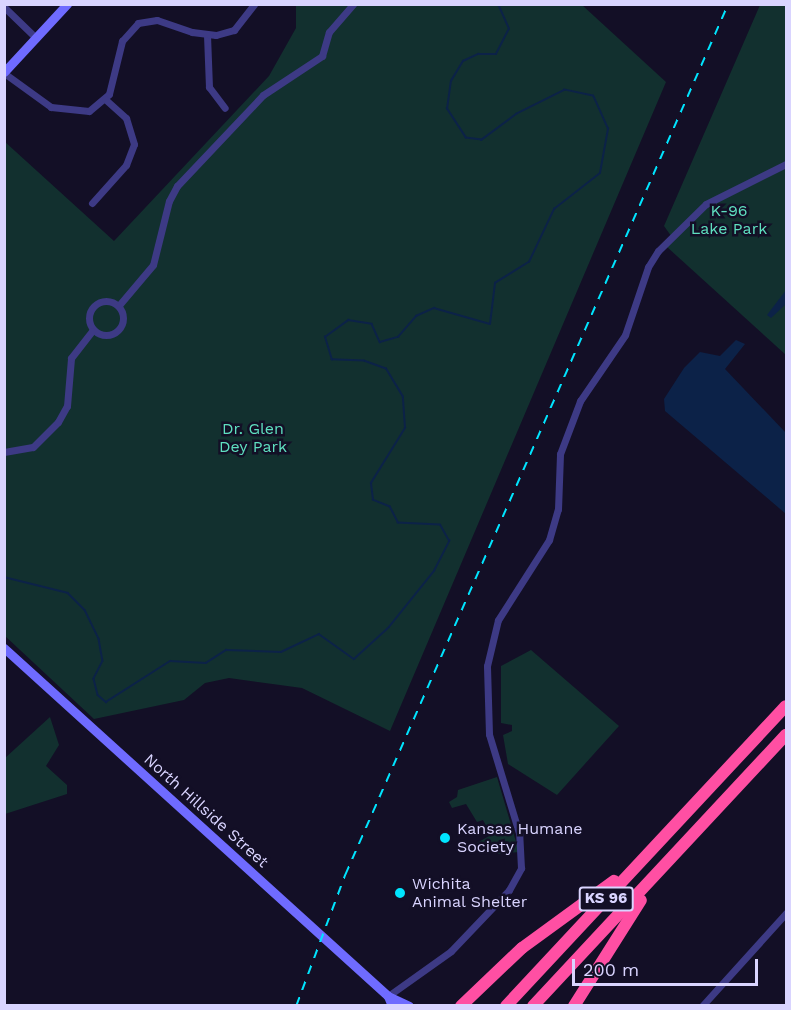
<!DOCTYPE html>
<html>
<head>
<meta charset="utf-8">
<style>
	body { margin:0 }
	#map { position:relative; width:791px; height:1010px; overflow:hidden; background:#130f26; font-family:"Work Sans",sans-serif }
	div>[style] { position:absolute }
	.green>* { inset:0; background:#12302f }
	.water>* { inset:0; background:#0c2248 }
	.stream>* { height:1.5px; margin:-0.75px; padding:0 0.75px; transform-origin:0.75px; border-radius:0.75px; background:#0c2248 }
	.street>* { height:7px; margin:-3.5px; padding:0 3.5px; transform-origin:3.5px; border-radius:3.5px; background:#3d3a85 }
	.street>.ring { margin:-3.5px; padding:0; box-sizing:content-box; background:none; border:7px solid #3d3a85; border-radius:50% }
	.secondary>* { height:9px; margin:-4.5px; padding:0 4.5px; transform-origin:4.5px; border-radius:4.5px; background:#6f6bff }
	.highway>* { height:12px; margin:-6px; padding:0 6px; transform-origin:6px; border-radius:6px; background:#ff4fa3 }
	.rail>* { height:1.5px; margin-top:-0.75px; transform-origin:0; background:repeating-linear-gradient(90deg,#00e5ff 0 9px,transparent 0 17px) }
	.dots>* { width:16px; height:16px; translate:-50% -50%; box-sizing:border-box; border:3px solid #130f26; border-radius:50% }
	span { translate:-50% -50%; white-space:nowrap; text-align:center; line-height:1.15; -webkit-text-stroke:5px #130f26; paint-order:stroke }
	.shield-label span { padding:2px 4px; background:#130f26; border:2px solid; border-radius:4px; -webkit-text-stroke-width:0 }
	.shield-label { font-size:15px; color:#d9d4ff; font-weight:700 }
	.park-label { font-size:16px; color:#5fe0c0 }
	.street-label { font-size:16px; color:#d9d4ff }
	.poi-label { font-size:16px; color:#d9d4ff }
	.left { translate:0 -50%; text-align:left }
	.frame { position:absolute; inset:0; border:6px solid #d9d4ff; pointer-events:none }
	.scale { position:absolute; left:572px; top:959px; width:186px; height:27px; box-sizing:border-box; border:3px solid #d9d4ff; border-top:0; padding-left:8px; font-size:18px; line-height:21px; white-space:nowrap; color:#d9d4ff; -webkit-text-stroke:4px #130f26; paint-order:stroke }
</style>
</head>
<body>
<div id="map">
	<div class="green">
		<div style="clip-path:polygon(296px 5px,582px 5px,666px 82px,390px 731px,302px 688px,229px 678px,205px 683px,184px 700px,94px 719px,5px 636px,4px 141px,114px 241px,269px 76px,296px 28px)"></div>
		<div style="clip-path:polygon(760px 5px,786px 5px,786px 355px,667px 247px,674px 240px,664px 226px)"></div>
		<div style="clip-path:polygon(531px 650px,619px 726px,557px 795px,508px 764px,503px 735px,512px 731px,512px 725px,501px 723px,501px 666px)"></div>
		<div style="clip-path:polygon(50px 717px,59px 745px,46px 766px,67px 785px,67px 794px,5px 814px,5px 758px)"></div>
		<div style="clip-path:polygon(497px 777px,519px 852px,498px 854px,495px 847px,480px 854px,475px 844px,491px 835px,483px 820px,477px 822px,466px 804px,452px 808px,449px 802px,457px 797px,458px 790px)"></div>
	</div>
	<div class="water">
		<div style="clip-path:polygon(786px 290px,786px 304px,771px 318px,767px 315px)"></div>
		<div style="clip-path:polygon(736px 340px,745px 344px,725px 369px,786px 433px,786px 514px,665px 411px,664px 399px,684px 368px,700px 352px,720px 356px)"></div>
	</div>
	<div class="stream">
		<div style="left:4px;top:577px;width:66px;rotate:14deg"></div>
		<div style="left:68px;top:593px;width:24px;rotate:45deg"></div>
		<div style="left:85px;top:610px;width:32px;rotate:64deg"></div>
		<div style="left:99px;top:639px;width:22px;rotate:80deg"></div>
		<div style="left:103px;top:661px;width:20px;rotate:117deg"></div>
		<div style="left:94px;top:679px;width:16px;rotate:76deg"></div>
		<div style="left:98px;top:695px;width:11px;rotate:41deg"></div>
		<div style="left:106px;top:702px;width:76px;rotate:-32.6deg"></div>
		<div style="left:170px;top:661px;width:36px;rotate:3deg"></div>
		<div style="left:206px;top:663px;width:24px;rotate:-33deg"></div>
		<div style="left:226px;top:650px;width:55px;rotate:2.1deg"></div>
		<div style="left:281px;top:652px;width:42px;rotate:-25.3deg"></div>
		<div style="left:319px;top:634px;width:43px;rotate:35.5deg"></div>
		<div style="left:354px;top:659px;width:47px;rotate:-42.4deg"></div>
		<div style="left:389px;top:627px;width:72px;rotate:-51.2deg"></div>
		<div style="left:434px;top:571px;width:34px;rotate:-63deg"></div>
		<div style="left:449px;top:541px;width:18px;rotate:-119deg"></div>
		<div style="left:440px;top:525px;width:42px;rotate:-177.3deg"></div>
		<div style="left:398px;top:523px;width:18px;rotate:-117deg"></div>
		<div style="left:390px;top:507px;width:18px;rotate:-158deg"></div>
		<div style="left:373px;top:500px;width:17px;rotate:-97deg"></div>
		<div style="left:371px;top:483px;width:65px;rotate:-58.3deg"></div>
		<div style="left:405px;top:428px;width:31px;rotate:-94deg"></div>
		<div style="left:403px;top:397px;width:33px;rotate:-121deg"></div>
		<div style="left:386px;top:369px;width:23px;rotate:-160deg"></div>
		<div style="left:364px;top:361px;width:32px;rotate:-178deg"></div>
		<div style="left:332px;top:360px;width:24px;rotate:-107deg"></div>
		<div style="left:325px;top:337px;width:29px;rotate:-36deg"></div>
		<div style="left:348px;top:320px;width:24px;rotate:9deg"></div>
		<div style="left:372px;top:324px;width:20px;rotate:66deg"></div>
		<div style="left:380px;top:342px;width:19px;rotate:-16deg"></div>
		<div style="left:398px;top:337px;width:28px;rotate:-49deg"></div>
		<div style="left:416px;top:316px;width:20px;rotate:-24deg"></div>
		<div style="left:434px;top:308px;width:58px;rotate:15.9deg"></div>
		<div style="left:490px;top:324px;width:41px;rotate:-83deg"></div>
		<div style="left:495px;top:283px;width:40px;rotate:-32deg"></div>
		<div style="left:529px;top:262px;width:59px;rotate:-64.7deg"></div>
		<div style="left:554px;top:209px;width:58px;rotate:-38deg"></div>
		<div style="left:600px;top:173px;width:45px;rotate:-79.7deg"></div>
		<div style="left:608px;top:129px;width:36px;rotate:-114deg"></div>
		<div style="left:593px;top:96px;width:29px;rotate:-168deg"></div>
		<div style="left:565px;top:90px;width:54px;rotate:153.4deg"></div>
		<div style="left:517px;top:114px;width:44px;rotate:143.4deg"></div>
		<div style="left:482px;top:140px;width:16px;rotate:-173deg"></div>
		<div style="left:466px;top:138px;width:35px;rotate:-123deg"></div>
		<div style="left:447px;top:109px;width:28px;rotate:-82deg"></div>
		<div style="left:451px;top:81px;width:23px;rotate:-59deg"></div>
		<div style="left:463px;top:61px;width:17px;rotate:-25deg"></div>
		<div style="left:478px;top:54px;width:18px"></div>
		<div style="left:496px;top:54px;width:28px;rotate:-63deg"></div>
		<div style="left:509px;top:29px;width:27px;rotate:-114deg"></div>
	</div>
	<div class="street">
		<div style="left:4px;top:7px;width:45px;rotate:44.1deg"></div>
		<div style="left:207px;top:35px;width:52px;rotate:87.8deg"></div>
		<div style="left:209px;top:87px;width:26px;rotate:53deg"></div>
		<div style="left:4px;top:73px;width:58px;rotate:35.9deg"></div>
		<div style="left:51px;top:107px;width:38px;rotate:6deg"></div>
		<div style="left:89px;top:111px;width:26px;rotate:-40deg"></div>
		<div style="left:109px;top:94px;width:55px;rotate:-76.2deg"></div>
		<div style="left:122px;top:41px;width:24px;rotate:-48deg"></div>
		<div style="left:138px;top:23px;width:19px;rotate:-9deg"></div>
		<div style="left:157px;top:20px;width:37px;rotate:19deg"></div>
		<div style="left:192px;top:32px;width:24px;rotate:7deg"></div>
		<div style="left:216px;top:35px;width:19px;rotate:-16deg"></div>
		<div style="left:234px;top:30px;width:33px;rotate:-52deg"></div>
		<div style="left:92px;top:203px;width:51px;rotate:-48.2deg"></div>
		<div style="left:126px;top:165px;width:22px;rotate:-69deg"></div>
		<div style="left:134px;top:144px;width:27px;rotate:-107deg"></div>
		<div style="left:126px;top:118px;width:28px;rotate:-138deg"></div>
		<div class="ring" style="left:89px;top:301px;width:27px;height:27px"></div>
		<div style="left:120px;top:304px;width:51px;rotate:-49.8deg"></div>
		<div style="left:153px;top:265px;width:66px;rotate:-76deg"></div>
		<div style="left:169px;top:201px;width:17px;rotate:-62deg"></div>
		<div style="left:177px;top:186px;width:125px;rotate:-46.6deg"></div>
		<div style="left:263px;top:95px;width:71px;rotate:-33.5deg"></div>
		<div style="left:322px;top:56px;width:25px;rotate:-74deg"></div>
		<div style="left:329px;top:32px;width:37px;rotate:-49deg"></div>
		<div style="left:4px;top:452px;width:29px;rotate:-10deg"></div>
		<div style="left:33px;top:447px;width:35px;rotate:-45deg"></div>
		<div style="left:58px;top:422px;width:18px;rotate:-61deg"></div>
		<div style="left:67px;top:406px;width:48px;rotate:-85.2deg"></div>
		<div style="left:71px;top:358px;width:34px;rotate:-52deg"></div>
		<div style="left:388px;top:996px;width:77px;rotate:-35.5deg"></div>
		<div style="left:451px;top:951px;width:84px;rotate:-46.4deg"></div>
		<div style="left:509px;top:890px;width:25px;rotate:-61deg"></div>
		<div style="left:521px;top:868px;width:35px;rotate:-93deg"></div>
		<div style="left:519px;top:833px;width:103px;rotate:-106.9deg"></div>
		<div style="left:489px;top:734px;width:68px;rotate:-91.7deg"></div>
		<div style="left:487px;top:666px;width:47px;rotate:-76.6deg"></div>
		<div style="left:498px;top:620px;width:95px;rotate:-57.5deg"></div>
		<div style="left:549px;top:540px;width:32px;rotate:-74deg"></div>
		<div style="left:558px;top:509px;width:55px;rotate:-87.9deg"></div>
		<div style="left:560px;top:454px;width:57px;rotate:-69.3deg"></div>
		<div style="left:580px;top:401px;width:80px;rotate:-55.7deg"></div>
		<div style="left:625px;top:335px;width:72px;rotate:-71.3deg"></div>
		<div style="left:648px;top:267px;width:19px;rotate:-58deg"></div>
		<div style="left:658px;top:251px;width:67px;rotate:-44.4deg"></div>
		<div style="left:706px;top:204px;width:89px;rotate:-26.6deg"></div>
		<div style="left:702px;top:1006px;width:125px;rotate:-47.9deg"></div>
	</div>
	<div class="secondary">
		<div style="left:4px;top:72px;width:93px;rotate:-47.2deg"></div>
		<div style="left:4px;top:648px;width:518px;rotate:42.18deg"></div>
		<div style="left:388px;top:996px;width:11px;rotate:68deg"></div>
		<div style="left:388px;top:996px;width:23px;rotate:25deg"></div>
	</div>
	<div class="highway">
		<div style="left:461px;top:1006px;width:84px;rotate:-43.6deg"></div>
		<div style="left:522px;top:948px;width:114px;rotate:-36.1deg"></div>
		<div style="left:506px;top:1006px;width:410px;rotate:-47deg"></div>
		<div style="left:533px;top:1006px;width:371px;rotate:-47deg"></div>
		<div style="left:574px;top:1006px;width:125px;rotate:-57.7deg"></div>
	</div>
	<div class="rail">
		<div style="left:296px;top:1006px;width:140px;rotate:-69.5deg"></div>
		<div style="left:345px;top:875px;width:951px;rotate:-66.26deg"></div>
	</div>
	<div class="dots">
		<div style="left:445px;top:838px;background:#00e5ff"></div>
		<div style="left:400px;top:893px;background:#00e5ff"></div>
	</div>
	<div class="shield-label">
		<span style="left:606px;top:899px">KS 96</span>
	</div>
	<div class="park-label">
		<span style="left:729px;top:220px">K-96<br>Lake Park</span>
		<span style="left:253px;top:438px">Dr. Glen<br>Dey Park</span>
	</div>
	<div class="street-label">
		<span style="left:206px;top:811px;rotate:42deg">North Hillside Street</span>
	</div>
	<div class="poi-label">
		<span class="left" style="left:457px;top:838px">Kansas Humane<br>Society</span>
		<span class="left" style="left:412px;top:893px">Wichita<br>Animal Shelter</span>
	</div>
	<div class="frame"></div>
	<div class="scale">200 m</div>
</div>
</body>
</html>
